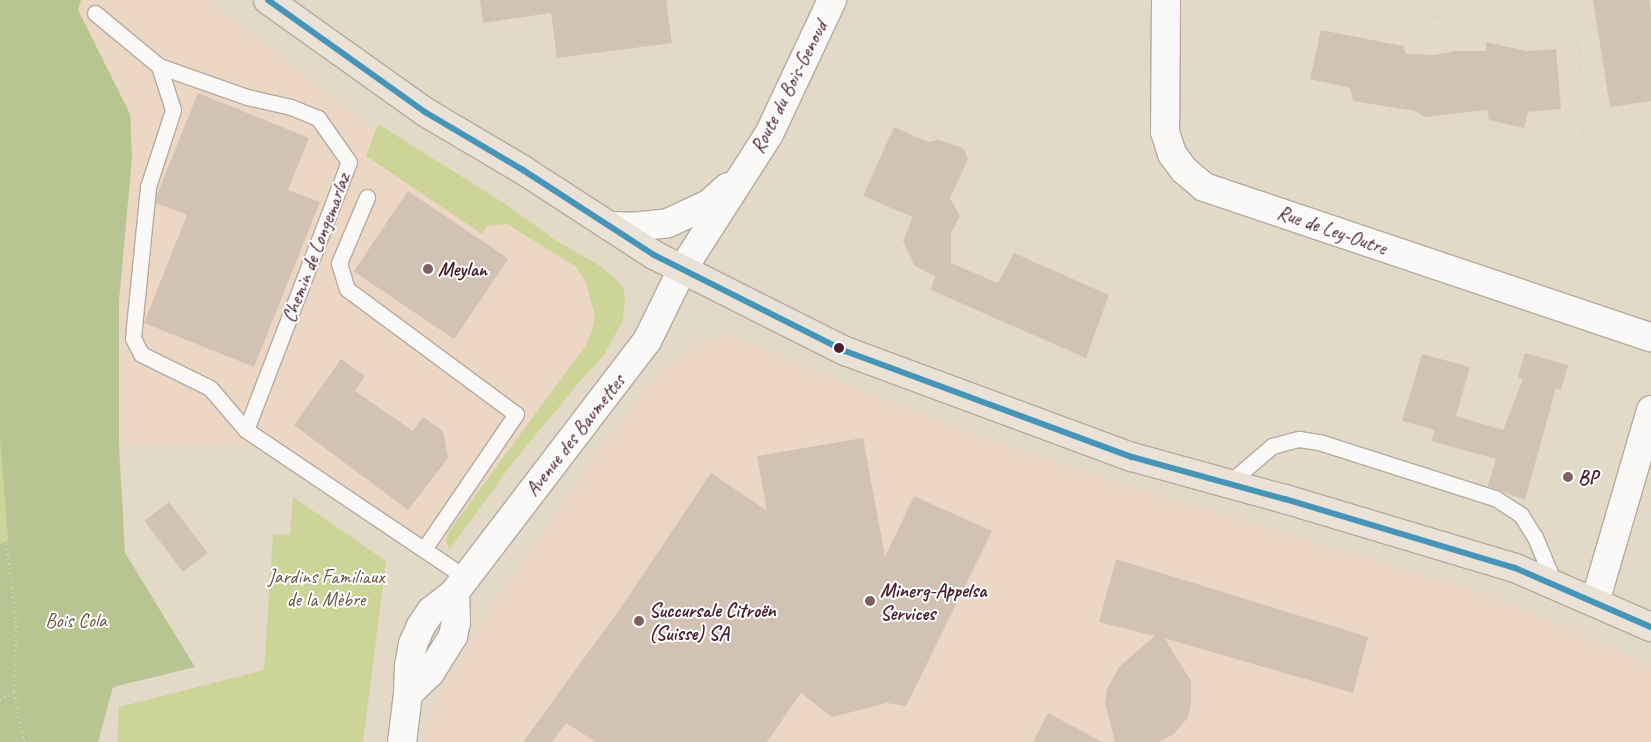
<!DOCTYPE html>
<html>
<head>
<meta charset="utf-8">
<style>
	body { margin:0 }
	#map { position:relative; width:1651px; height:742px; overflow:hidden; background:#e2dac7; font-family:Caveat,sans-serif }
	div>[style] { position:absolute }
	.built>* { inset:0; background:#ecd6c4 }
	.green>* { inset:0; background:#cdd498 }
	.forest>* { inset:0; background:#b8c491 }
	.building>* { inset:0; background:#d2c2b3; transform-origin:0 0 }
	.path>* { height:3px; margin-top:-1.5px; transform-origin:0; background:repeating-linear-gradient(90deg,#d4d0cb 0 1px,transparent 0 5px) }
	.roads { filter:drop-shadow(1px 0 #b4aba0) drop-shadow(-1px 0 #b4aba0) drop-shadow(0 1px #b4aba0) drop-shadow(0 -1px #b4aba0) }
	.lane>* { height:15px; margin:-7.5px; padding:0 7.5px; transform-origin:7.5px; border-radius:7.5px; background:#fbf9f7 }
	.street>* { height:28px; margin:-14px; padding:0 14px; transform-origin:14px; border-radius:14px; background:#fbf9f7 }
	.primary>* { height:28px; margin:-14px; padding:0 14px; transform-origin:14px; border-radius:14px; background:#eae2d6 }
	.bus-1>* { height:6px; margin:-3px; padding:0 3px; transform-origin:3px; border-radius:3px; background:#4695b8 }
	.dots>* { width:14px; height:14px; translate:-50% -50%; box-sizing:border-box; border:2px solid #fff; border-radius:50% }
	span { translate:-50% -50%; white-space:nowrap; text-align:center; line-height:1.15; -webkit-text-stroke:4px #fff; paint-order:stroke }
	.street-label { font-size:20px; color:#4a1f2b }
	.poi-label { font-size:20px; color:#4a1f2b; font-weight:700 }
	.left { translate:0 -50%; text-align:left }
	.park-label { font-size:20px; color:#6c5440 }
</style>
</head>
<body>
<div id="map">
	<div class="built">
		<div style="clip-path:polygon(81px 0,207px 0,418px 163px,571px 261px,590px 280px,597px 303px,592px 345px,449px 550px,395px 522px,266px 437px,240px 446px,119px 445px,119px 301px,132px 158px,130px 114px,78px 10px)"></div>
		<div style="clip-path:polygon(729px 334px,869px 393px,1010px 447px,1116px 482px,1465px 588px,1537px 615px,1612px 648px,1651px 668px,1651px 742px,425px 742px,434px 701px,492px 604px,643px 389px,669px 364px,700px 341px)"></div>
	</div>
	<div class="green">
		<div style="clip-path:polygon(378px 124px,507px 205px,557px 241px,600px 266px,614px 277px,623px 288px,625px 297px,623px 320px,604px 355px,582px 379px,514px 461px,450px 549px,446px 542px,447px 534px,586px 345px,592px 331px,595px 316px,586px 282px,576px 267px,507px 224px,487px 226px,482px 234px,366px 156px)"></div>
		<div style="clip-path:polygon(0 440px,8px 541px,0 544px)"></div>
		<div style="clip-path:polygon(293px 497px,386px 561px,363px 742px,117px 742px,119px 707px,264px 670px,273px 534px,290px 535px)"></div>
	</div>
	<div class="forest">
		<div style="clip-path:polygon(0 0,81px 0,78px 10px,130px 114px,132px 158px,119px 301px,119px 445px,125px 553px,195px 667px,113px 687px,98px 742px,0 742px,0 544px,8px 540px,0 440px)"></div>
	</div>
	<div class="building">
		<div style="clip-path:polygon(480px 0,666px 0,672px 43px,557px 58px,551px 13px,483px 23px)"></div>
		<div style="clip-path:polygon(1593px 0,1649px 0,1651px 14px,1651px 101px,1610px 107px)"></div>
		<div style="clip-path:polygon(1321px 30px,1403px 46px,1406px 54px,1434px 55px,1455px 51px,1486px 51px,1486px 42px,1526px 51px,1556px 49px,1561px 109px,1528px 112px,1524px 128px,1489px 120px,1487px 110px,1424px 117px,1415px 111px,1353px 101px,1350px 88px,1310px 79px)"></div>
		<div style="clip-path:polygon(198px 93px,309px 138px,288px 190px,320px 202px,254px 367px,144px 323px,187px 215px,156px 203px,157px 195px)"></div>
		<div style="clip-path:polygon(894px 127px,928px 142px,939px 140px,963px 148px,968px 159px,950px 198px,960px 216px,951px 233px,951px 263px,998px 283px,1014px 253px,1109px 295px,1086px 358px,931px 290px,935px 276px,915px 266px,903px 241px,913px 217px,863px 196px)"></div>
		<div style="left:408px;top:191px;width:121px;height:97px;rotate:34deg"></div>
		<div style="clip-path:polygon(1525px 353px,1568px 365px,1561px 390px,1556px 388px,1525px 500px,1488px 486px,1496px 459px,1431px 441px,1435px 430px,1402px 421px,1422px 354px,1470px 367px,1456px 416px,1503px 430px,1523px 379px,1518px 377px)"></div>
		<div style="clip-path:polygon(341px 359px,365px 376px,355px 391px,413px 431px,423px 417px,443px 431px,448px 458px,408px 510px,294px 425px)"></div>
		<div style="clip-path:polygon(863px 438px,885px 557px,914px 496px,992px 531px,906px 706px,887px 703px,832px 717px,801px 693px,767px 742px,596px 742px,566px 723px,552px 742px,523px 742px,622px 606px,711px 473px,767px 511px,757px 456px)"></div>
		<div style="left:169px;top:502px;width:64px;height:31px;rotate:53deg"></div>
		<div style="clip-path:polygon(1116px 559px,1368px 637px,1353px 693px,1164px 638px,1191px 681px,1191px 704px,1188px 717px,1174px 734px,1159px 742px,1115px 742px,1105px 703px,1107px 689px,1119px 667px,1155px 636px,1099px 622px)"></div>
		<div style="clip-path:polygon(1048px 713px,1102px 742px,1033px 742px)"></div>
	</div>
	<div class="path">
		<div style="left:222px;top:0;width:34px;rotate:38deg"></div>
		<div style="left:322px;top:0;width:233px;rotate:34.2deg"></div>
		<div style="left:1361px;top:0;width:66px;rotate:15.9deg"></div>
		<div style="left:1424px;top:18px;width:114px;rotate:1.5deg"></div>
		<div style="left:1538px;top:21px;width:47px;rotate:29.3deg"></div>
		<div style="left:1579px;top:44px;width:90px;rotate:87.5deg"></div>
		<div style="left:1583px;top:134px;width:12px;rotate:35deg"></div>
		<div style="left:1593px;top:141px;width:59px;rotate:9.8deg"></div>
		<div style="left:1572px;top:0;width:45px;rotate:81deg"></div>
		<div style="left:1191px;top:8px;width:102px;rotate:-0.6deg"></div>
		<div style="left:1293px;top:7px;width:57px;rotate:-7deg"></div>
		<div style="left:1436px;top:17px;width:29px;rotate:-35deg"></div>
		<div style="left:272px;top:39px;width:115px;rotate:35.5deg"></div>
		<div style="left:552px;top:154px;width:43px;rotate:30.7deg"></div>
		<div style="left:589px;top:176px;width:4px;rotate:90deg"></div>
		<div style="left:447px;top:159px;width:44px;rotate:30.1deg"></div>
		<div style="left:0;top:519px;width:49px;rotate:78.2deg"></div>
		<div style="left:10px;top:567px;width:58px;rotate:84.1deg"></div>
		<div style="left:16px;top:625px;width:67px;rotate:91.7deg"></div>
		<div style="left:14px;top:692px;width:16px;rotate:150deg"></div>
		<div style="left:14px;top:692px;width:51px;rotate:78.7deg"></div>
	</div>
	<div class="roads">
		<div class="lane">
			<div style="left:95px;top:13px;width:83px;rotate:39.6deg"></div>
			<div style="left:367px;top:197px;width:72px;rotate:113deg"></div>
			<div style="left:339px;top:263px;width:27px;rotate:73deg"></div>
			<div style="left:347px;top:289px;width:210px;rotate:36.5deg"></div>
			<div style="left:516px;top:414px;width:163px;rotate:124.3deg"></div>
			<div style="left:246px;top:430px;width:287px;rotate:-69deg"></div>
			<div style="left:349px;top:162px;width:54px;rotate:-125.2deg"></div>
			<div style="left:318px;top:118px;width:29px;rotate:-158deg"></div>
			<div style="left:291px;top:107px;width:45px;rotate:-167.2deg"></div>
			<div style="left:247px;top:97px;width:93px;rotate:-160.6deg"></div>
			<div style="left:159px;top:66px;width:46px;rotate:72.3deg"></div>
			<div style="left:173px;top:110px;width:81px;rotate:108deg"></div>
			<div style="left:148px;top:187px;width:152px;rotate:95.7deg"></div>
			<div style="left:133px;top:338px;width:18px;rotate:63deg"></div>
			<div style="left:141px;top:354px;width:77px;rotate:26.2deg"></div>
			<div style="left:210px;top:388px;width:55px;rotate:49.4deg"></div>
			<div style="left:246px;top:430px;width:264px;rotate:33.9deg"></div>
			<div style="left:1229px;top:483px;width:57px;rotate:-40.7deg"></div>
			<div style="left:1272px;top:446px;width:28px;rotate:-15deg"></div>
			<div style="left:1299px;top:439px;width:20px;rotate:9deg"></div>
			<div style="left:1319px;top:442px;width:185px;rotate:17.7deg"></div>
			<div style="left:1495px;top:498px;width:31px;rotate:33deg"></div>
			<div style="left:1521px;top:515px;width:26px;rotate:58deg"></div>
			<div style="left:1535px;top:537px;width:52px;rotate:67.4deg"></div>
		</div>
		<div class="street">
			<div style="left:1166px;top:0;width:132px;rotate:90.4deg"></div>
			<div style="left:1165px;top:132px;width:23px;rotate:72deg"></div>
			<div style="left:1172px;top:154px;width:20px;rotate:53deg"></div>
			<div style="left:1184px;top:170px;width:26px;rotate:40deg"></div>
			<div style="left:1204px;top:187px;width:471px;rotate:18.6deg"></div>
			<div style="left:609px;top:226px;width:23px;rotate:2deg"></div>
			<div style="left:632px;top:227px;width:36px;rotate:-6deg"></div>
			<div style="left:668px;top:223px;width:45px;rotate:-24.9deg"></div>
			<div style="left:709px;top:204px;width:25px;rotate:-42deg"></div>
			<div style="left:1595px;top:602px;width:200px;rotate:-73.7deg"></div>
			<div style="left:408px;top:694px;width:30px;rotate:-44deg"></div>
			<div style="left:430px;top:673px;width:44px;rotate:-58.1deg"></div>
			<div style="left:453px;top:636px;width:14px;rotate:-78deg"></div>
			<div style="left:456px;top:622px;width:30px;rotate:-92deg"></div>
			<div style="left:402px;top:742px;width:48px;rotate:-82.9deg"></div>
			<div style="left:408px;top:694px;width:28px;rotate:-88deg"></div>
			<div style="left:409px;top:666px;width:22px;rotate:-80deg"></div>
			<div style="left:413px;top:644px;width:20px;rotate:-66deg"></div>
			<div style="left:421px;top:626px;width:18px;rotate:-56deg"></div>
			<div style="left:431px;top:611px;width:31px;rotate:-38deg"></div>
			<div style="left:455px;top:592px;width:316px;rotate:-52.6deg"></div>
			<div style="left:647px;top:341px;width:79px;rotate:-63.8deg"></div>
			<div style="left:682px;top:270px;width:161px;rotate:-57.4deg"></div>
			<div style="left:769px;top:134px;width:148px;rotate:-64.8deg"></div>
		</div>
		<div class="primary">
			<div style="left:268px;top:0;width:193px;rotate:35.5deg"></div>
			<div style="left:425px;top:112px;width:114px;rotate:30.6deg"></div>
			<div style="left:523px;top:170px;width:156px;rotate:33deg"></div>
			<div style="left:654px;top:255px;width:214px;rotate:26.7deg"></div>
			<div style="left:845px;top:351px;width:306px;rotate:20.3deg"></div>
			<div style="left:1132px;top:457px;width:159px;rotate:15.4deg"></div>
			<div style="left:1285px;top:499px;width:240px;rotate:16.7deg"></div>
			<div style="left:1515px;top:568px;width:148px;rotate:23.5deg"></div>
		</div>
	</div>
	<div class="bus-1">
		<div style="left:268px;top:0;width:193px;rotate:35.5deg"></div>
		<div style="left:425px;top:112px;width:114px;rotate:30.6deg"></div>
		<div style="left:523px;top:170px;width:156px;rotate:33deg"></div>
		<div style="left:654px;top:255px;width:214px;rotate:26.7deg"></div>
		<div style="left:845px;top:351px;width:306px;rotate:20.3deg"></div>
		<div style="left:1132px;top:457px;width:159px;rotate:15.4deg"></div>
		<div style="left:1285px;top:499px;width:240px;rotate:16.7deg"></div>
		<div style="left:1515px;top:568px;width:148px;rotate:23.5deg"></div>
	</div>
	<div class="dots">
		<div style="left:428px;top:269px;background:#7f6062"></div>
		<div style="left:839px;top:348px;background:#4a1f2b"></div>
		<div style="left:1568px;top:477px;background:#7f6062"></div>
		<div style="left:870px;top:601px;background:#7f6062"></div>
		<div style="left:639px;top:621px;background:#7f6062"></div>
	</div>
	<div class="street-label">
		<span style="left:789px;top:87px;rotate:-63deg">Route du Bois-Genoud</span>
		<span style="left:1332px;top:230px;rotate:19deg">Rue de Ley-Outre</span>
		<span style="left:316px;top:248px;rotate:-69deg">Chemin de Longemarlaz</span>
		<span style="left:575px;top:435px;rotate:-52deg">Avenue des Baumettes</span>
	</div>
	<div class="poi-label">
		<span class="left" style="left:438px;top:269px">Meylan</span>
		<span class="left" style="left:1578px;top:477px">BP</span>
		<span class="left" style="left:880px;top:602px">Minerg-Appelsa<br>Services</span>
		<span class="left" style="left:649px;top:622px">Succursale Citroën<br>(Suisse) SA</span>
	</div>
	<div class="park-label">
		<span style="left:326px;top:588px">Jardins Familiaux<br>de la Mèbre</span>
		<span style="left:76px;top:620px">Bois Cola</span>
	</div>
</div>
</body>
</html>
